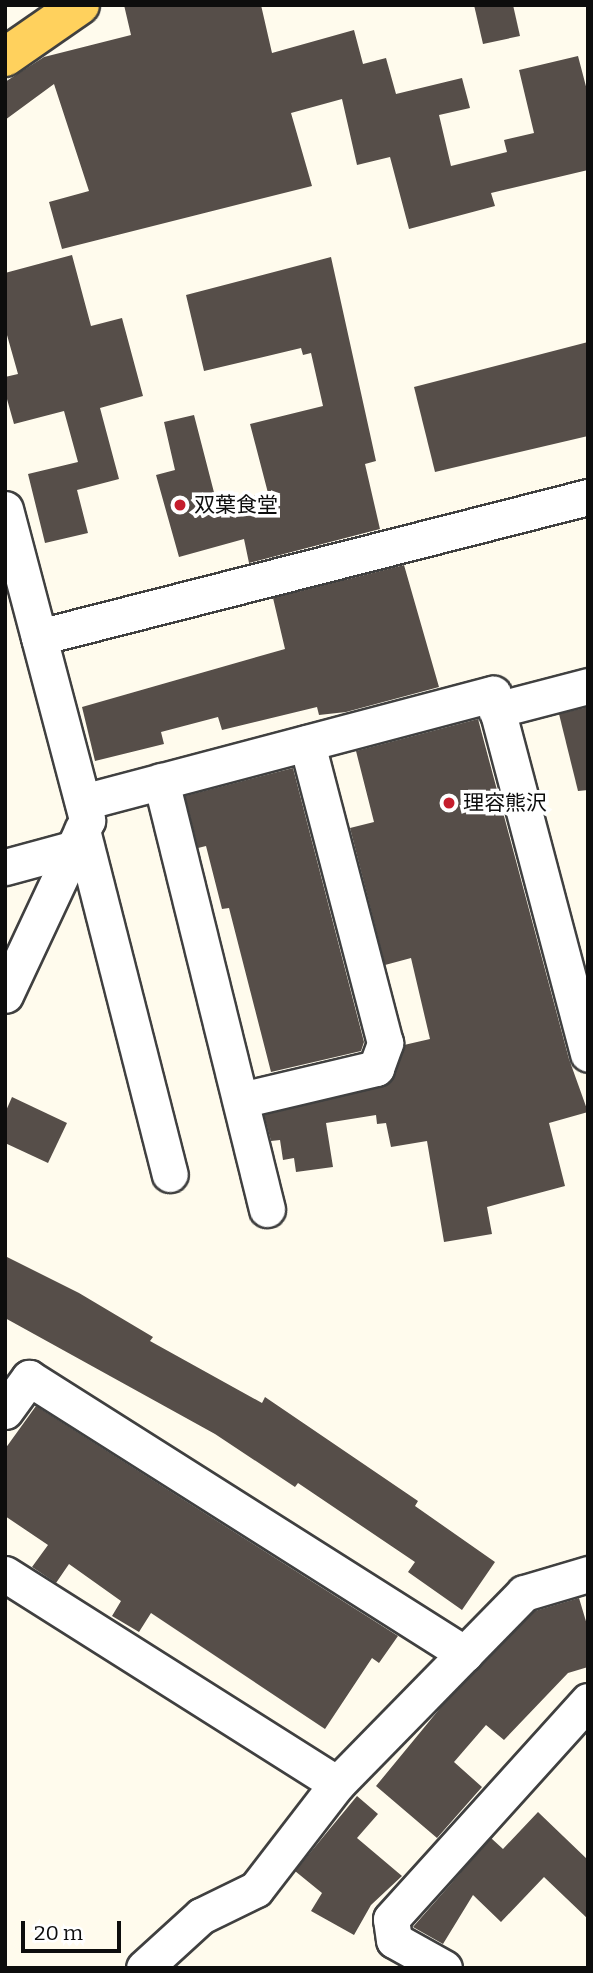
<!DOCTYPE html>
<html>
<head>
<meta charset="utf-8">
<style>
	body { margin:0 }
	#map { position:relative; width:593px; height:1973px; overflow:hidden; background:#fffbed; font-family:Bitter,"Noto Sans JP",serif }
	div>[style] { position:absolute }
	.building>* { inset:0; background:#564e49 }
	.roads { filter:drop-shadow(2px 0 #404040) drop-shadow(-2px 0 #404040) drop-shadow(0 2px #404040) drop-shadow(0 -2px #404040) }
	.minor>* { height:35px; margin:-17.5px; padding:0 17.5px; transform-origin:17.5px; border-radius:17.5px; background:#fff }
	.major>* { height:38px; margin:-19px; padding:0 19px; transform-origin:19px; border-radius:19px; background:#ffd15d }
	.dots>* { width:19px; height:19px; translate:-50% -50%; box-sizing:border-box; border:4px solid #fff; border-radius:50% }
	span { translate:-50% -50%; white-space:nowrap; text-align:center; line-height:1.15; -webkit-text-stroke:7px #fff; paint-order:stroke }
	.poi-label { font-size:21px; color:#0d0d0d }
	.left { translate:0 -50%; text-align:left }
	.frame { position:absolute; inset:0; border:7px solid #0d0d0d; pointer-events:none }
	.scale { position:absolute; left:21px; top:1921px; width:100px; height:32px; box-sizing:border-box; border:4px solid #0d0d0d; border-top:0; padding-left:9px; font-size:21px; line-height:24px; white-space:nowrap; color:#0d0d0d; -webkit-text-stroke:5px #fff; paint-order:stroke }
</style>
</head>
<body>
<div id="map">
	<div class="building">
		<div style="clip-path:polygon(124px 5px,261px 5px,272px 53px,354px 30px,363px 64px,386px 58px,396px 94px,462px 78px,470px 108px,439px 115px,451px 166px,507px 152px,504px 140px,534px 133px,519px 70px,578px 56px,588px 94px,588px 170px,491px 193px,495px 206px,409px 229px,390px 157px,357px 165px,342px 99px,291px 113px,312px 186px,62px 249px,49px 202px,89px 191px,54px 84px,5px 120px,5px 82px,44px 57px,131px 35px)"></div>
		<div style="clip-path:polygon(474px 5px,513px 5px,520px 36px,483px 44px)"></div>
		<div style="clip-path:polygon(72px 255px,91px 326px,122px 318px,143px 396px,100px 408px,119px 479px,77px 490px,88px 533px,45px 543px,28px 474px,78px 462px,64px 411px,14px 424px,5px 392px,5px 377px,18px 374px,5px 328px,5px 273px)"></div>
		<div style="clip-path:polygon(331px 257px,376px 461px,365px 464px,380px 529px,249px 563px,244px 539px,179px 557px,156px 475px,175px 470px,164px 422px,194px 415px,217px 504px,268px 493px,250px 424px,323px 406px,311px 353px,303px 355px,301px 348px,204px 371px,186px 295px)"></div>
		<div style="clip-path:polygon(588px 342px,588px 436px,435px 472px,414px 387px)"></div>
		<div style="clip-path:polygon(404px 565px,439px 687px,346px 712px,319px 715px,317px 707px,222px 730px,218px 717px,161px 732px,164px 744px,95px 761px,82px 707px,285px 649px,273px 598px)"></div>
		<div style="clip-path:polygon(588px 707px,588px 790px,578px 791px,559px 714px)"></div>
		<div style="clip-path:polygon(478px 719px,569px 1059px,588px 1112px,549px 1123px,565px 1186px,487px 1207px,492px 1234px,444px 1242px,427px 1141px,391px 1147px,386px 1123px,377px 1124px,376px 1115px,326px 1123px,333px 1167px,296px 1172px,294px 1158px,283px 1160px,280px 1140px,271px 1141px,264px 1115px,381px 1087px,395px 1075px,404px 1045px,430px 1039px,411px 958px,385px 965px,350px 828px,374px 822px,356px 751px)"></div>
		<div style="clip-path:polygon(293px 768px,364px 1042px,361px 1051px,271px 1072px,229px 908px,222px 909px,206px 846px,198px 848px,185px 796px)"></div>
		<div style="clip-path:polygon(12px 1097px,67px 1123px,48px 1163px,5px 1143px,5px 1113px)"></div>
		<div style="clip-path:polygon(5px 1256px,79px 1293px,153px 1337px,150px 1341px,262px 1403px,265px 1397px,418px 1501px,415px 1506px,495px 1562px,462px 1610px,408px 1572px,415px 1562px,298px 1483px,295px 1487px,215px 1434px,5px 1318px)"></div>
		<div style="clip-path:polygon(36px 1406px,398px 1636px,379px 1663px,372px 1658px,325px 1729px,151px 1613px,139px 1632px,112px 1616px,121px 1601px,69px 1564px,56px 1583px,32px 1567px,48px 1545px,5px 1516px,5px 1449px)"></div>
		<div style="clip-path:polygon(579px 1598px,588px 1628px,588px 1667px,568px 1673px,504px 1740px,486px 1725px,454px 1762px,482px 1787px,437px 1838px,376px 1786px,446px 1701px,535px 1611px)"></div>
		<div style="clip-path:polygon(357px 1796px,378px 1814px,357px 1838px,402px 1876px,371px 1905px,354px 1935px,311px 1911px,322px 1893px,295px 1871px)"></div>
		<div style="clip-path:polygon(538px 1812px,588px 1860px,588px 1919px,544px 1877px,501px 1922px,473px 1895px,443px 1944px,413px 1927px,491px 1838px,503px 1849px)"></div>
	</div>
	<div class="roads">
		<div class="minor">
			<div style="left:5px;top:509px;width:322px;rotate:75.2deg"></div>
			<div style="left:87px;top:820px;width:193px;rotate:115.1deg"></div>
			<div style="left:39px;top:637px;width:567px;rotate:-14.31deg"></div>
			<div style="left:496px;top:710px;width:95px;rotate:-14.6deg"></div>
			<div style="left:161px;top:781px;width:441px;rotate:76.1deg"></div>
			<div style="left:83px;top:802px;width:424px;rotate:-14.8deg"></div>
			<div style="left:493px;top:694px;width:372px;rotate:75.2deg"></div>
			<div style="left:82px;top:830px;width:355px;rotate:75.7deg"></div>
			<div style="left:5px;top:867px;width:73px;rotate:-15.2deg"></div>
			<div style="left:241px;top:1100px;width:139px;rotate:-13.3deg"></div>
			<div style="left:376px;top:1068px;width:27px;rotate:-70deg"></div>
			<div style="left:385px;top:1043px;width:310px;rotate:-104.6deg"></div>
			<div style="left:5px;top:1411px;width:41px;rotate:-54deg"></div>
			<div style="left:29px;top:1378px;width:516px;rotate:32.33deg"></div>
			<div style="left:5px;top:1574px;width:393px;rotate:32.3deg"></div>
			<div style="left:144px;top:1968px;width:77px;rotate:-42.4deg"></div>
			<div style="left:201px;top:1916px;width:61px;rotate:-26.1deg"></div>
			<div style="left:256px;top:1889px;width:133px;rotate:-52.4deg"></div>
			<div style="left:337px;top:1784px;width:267px;rotate:-45.6deg"></div>
			<div style="left:524px;top:1593px;width:67px;rotate:-16.5deg"></div>
			<div style="left:444px;top:1968px;width:57px;rotate:-150.8deg"></div>
			<div style="left:394px;top:1940px;width:21px;rotate:-98deg"></div>
			<div style="left:391px;top:1919px;width:294px;rotate:-47.9deg"></div>
		</div>
		<div class="major">
			<div style="left:5px;top:57px;width:91px;rotate:-34.7deg"></div>
		</div>
	</div>
	<div class="dots">
		<div style="left:180px;top:505px;background:#c51e2d"></div>
		<div style="left:449px;top:803px;background:#c51e2d"></div>
	</div>
	<div class="poi-label">
		<span class="left" style="left:194px;top:505px">双葉食堂</span>
		<span class="left" style="left:463px;top:803px">理容熊沢</span>
	</div>
	<div class="frame"></div>
	<div class="scale">20 m</div>
</div>
</body>
</html>
